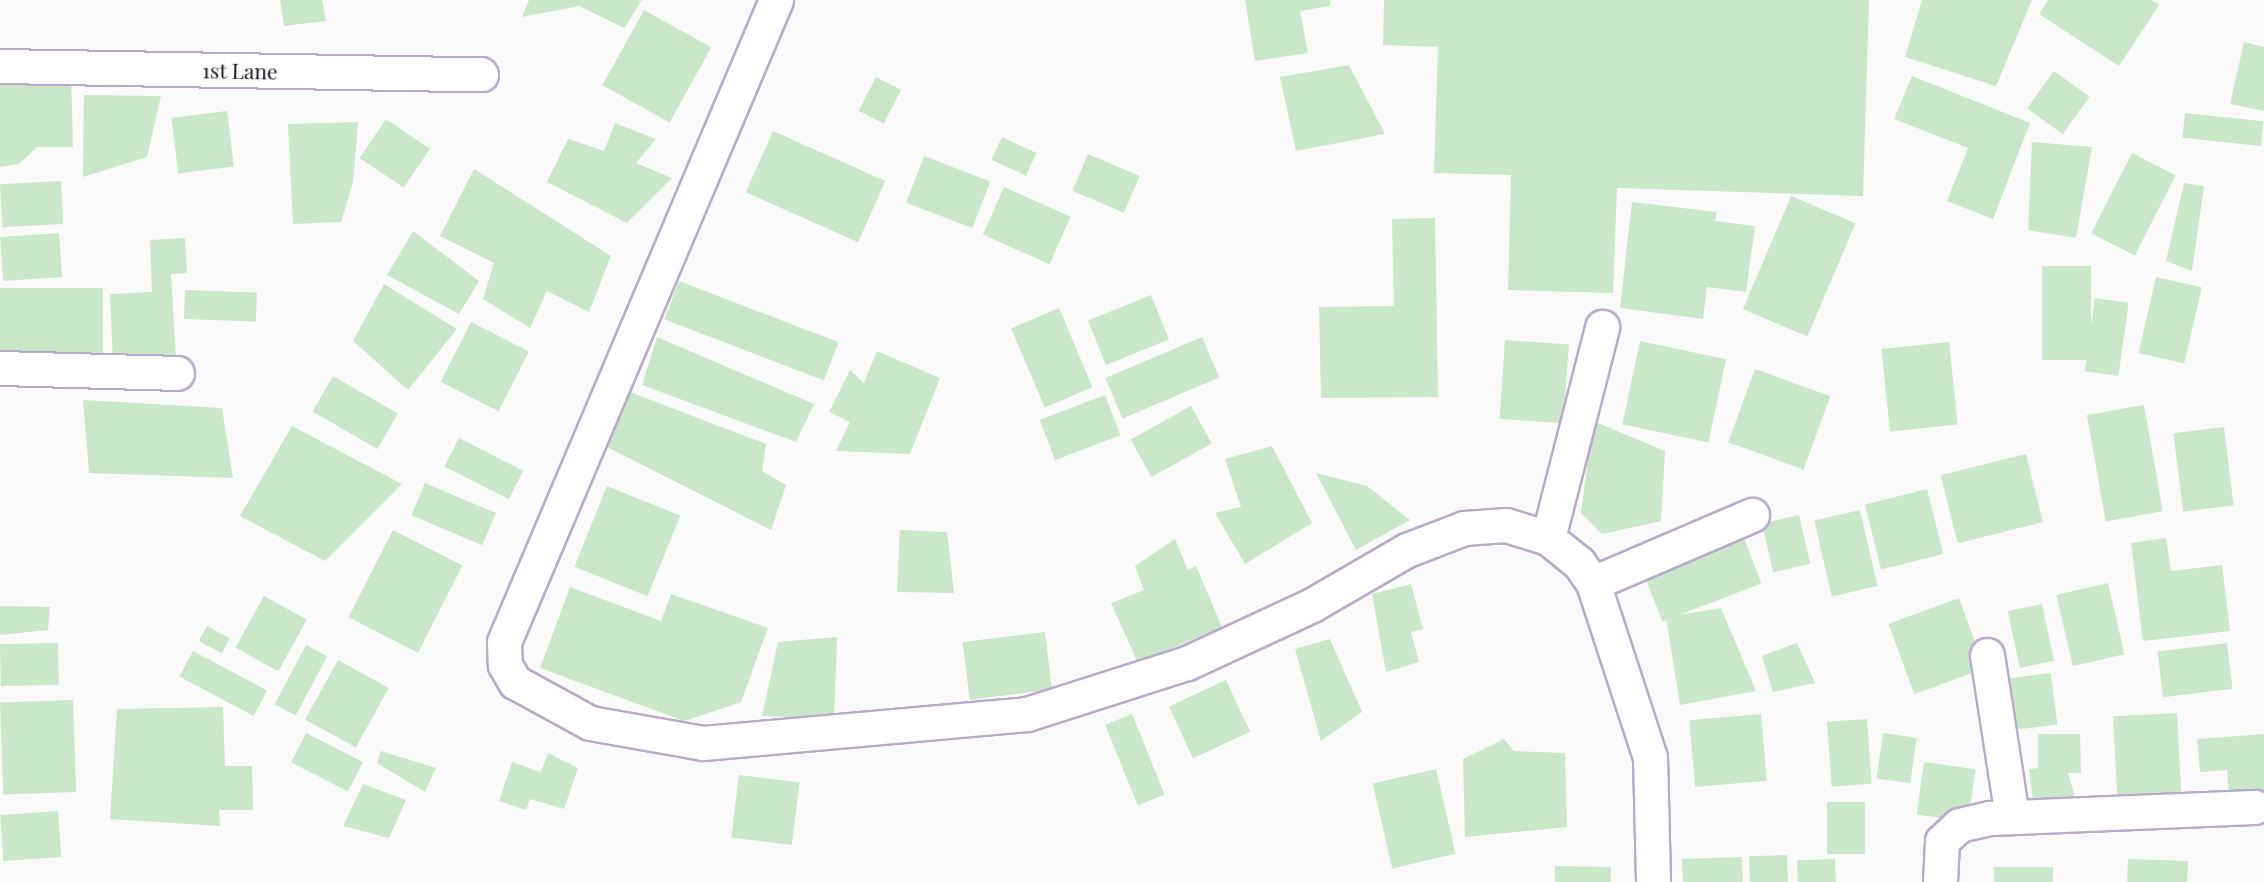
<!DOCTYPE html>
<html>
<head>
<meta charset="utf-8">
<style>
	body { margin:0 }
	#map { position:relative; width:2264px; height:882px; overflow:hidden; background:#fafafa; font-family:"Playfair Display",serif }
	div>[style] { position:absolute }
	.building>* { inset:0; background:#cbe7ca; transform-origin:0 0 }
	.roads { filter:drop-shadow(2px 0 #b9aaca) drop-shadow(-2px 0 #b9aaca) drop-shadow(0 2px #b9aaca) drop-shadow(0 -2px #b9aaca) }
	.minor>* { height:33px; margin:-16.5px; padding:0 16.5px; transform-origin:16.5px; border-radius:16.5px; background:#fff }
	span { translate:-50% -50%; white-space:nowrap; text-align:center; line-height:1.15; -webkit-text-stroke:6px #fafafa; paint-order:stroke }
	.street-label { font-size:21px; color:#1a1521 }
</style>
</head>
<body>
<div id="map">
	<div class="building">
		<div style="clip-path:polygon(280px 0,322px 0,326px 21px,284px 26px)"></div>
		<div style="clip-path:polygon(529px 0,642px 0,624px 28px,579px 6px,522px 17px)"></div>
		<div style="clip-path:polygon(1245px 0,1330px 0,1330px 6px,1300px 11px,1308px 53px,1255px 61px)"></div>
		<div style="clip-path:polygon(1384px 0,1869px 0,1863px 196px,1617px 188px,1613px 293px,1508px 290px,1511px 175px,1434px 173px,1438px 47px,1383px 45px)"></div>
		<div style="clip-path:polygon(1922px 0,2032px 0,1996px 86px,1905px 57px)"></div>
		<div style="clip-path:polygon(2048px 0,2151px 0,2159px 5px,2119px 66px,2039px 14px)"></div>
		<div style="left:644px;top:10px;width:77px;height:86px;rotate:29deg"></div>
		<div style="clip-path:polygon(2244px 42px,2264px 47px,2264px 111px,2230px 104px)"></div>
		<div style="clip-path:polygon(1349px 65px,1385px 134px,1296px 151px,1280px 77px)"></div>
		<div style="clip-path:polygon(0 70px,71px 73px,73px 147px,37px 147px,19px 164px,0 167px)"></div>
		<div style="left:2054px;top:71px;width:44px;height:46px;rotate:36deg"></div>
		<div style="clip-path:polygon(1912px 76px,2030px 123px,1993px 219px,1947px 201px,1968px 148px,1894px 119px)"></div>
		<div style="left:876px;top:77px;width:28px;height:38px;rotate:27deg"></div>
		<div style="clip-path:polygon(84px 95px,161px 96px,147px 157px,83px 177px)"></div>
		<div style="left:227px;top:111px;width:56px;height:56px;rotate:83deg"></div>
		<div style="left:2185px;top:113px;width:79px;height:25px;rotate:6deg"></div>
		<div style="left:386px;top:119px;width:53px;height:47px;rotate:34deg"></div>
		<div style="clip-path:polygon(358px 122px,353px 182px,341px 222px,293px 224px,288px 124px)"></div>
		<div style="clip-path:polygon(615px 123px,656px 139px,636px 163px,672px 178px,627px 223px,547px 182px,568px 139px,604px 151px)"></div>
		<div style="left:773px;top:131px;width:123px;height:67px;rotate:24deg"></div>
		<div style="left:1002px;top:137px;width:38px;height:25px;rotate:25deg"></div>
		<div style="clip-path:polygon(2032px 142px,2092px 147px,2076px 238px,2028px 230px)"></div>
		<div style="left:2132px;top:153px;width:49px;height:90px;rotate:27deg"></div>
		<div style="left:1088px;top:154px;width:56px;height:40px;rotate:23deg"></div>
		<div style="left:924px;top:156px;width:71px;height:50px;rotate:21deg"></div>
		<div style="clip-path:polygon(474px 169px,611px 256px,589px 312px,547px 291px,530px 328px,483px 299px,494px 263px,440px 236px)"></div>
		<div style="left:61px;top:181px;width:43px;height:61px;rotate:87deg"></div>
		<div style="clip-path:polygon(2184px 183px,2204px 186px,2192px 271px,2166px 261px)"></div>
		<div style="left:1004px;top:187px;width:73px;height:52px;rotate:24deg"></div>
		<div style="left:1791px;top:196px;width:70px;height:123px;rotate:23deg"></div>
		<div style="clip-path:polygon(1632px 202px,1717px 212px,1715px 221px,1755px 226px,1746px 292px,1707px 287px,1703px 319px,1620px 308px)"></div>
		<div style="clip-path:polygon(1435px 218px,1438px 397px,1321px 398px,1319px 307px,1394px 306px,1392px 219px)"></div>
		<div style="clip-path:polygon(413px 231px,479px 281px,459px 314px,387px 275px)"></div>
		<div style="left:59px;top:233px;width:44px;height:59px;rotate:86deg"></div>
		<div style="clip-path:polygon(185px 238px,187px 273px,171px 274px,176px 358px,113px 361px,110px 294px,152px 292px,150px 240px)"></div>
		<div style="left:2042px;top:266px;width:49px;height:94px"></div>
		<div style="left:2156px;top:277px;width:47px;height:78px;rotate:13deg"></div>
		<div style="left:679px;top:281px;width:171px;height:41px;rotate:21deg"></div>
		<div style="clip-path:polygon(384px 284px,457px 329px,408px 390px,353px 341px)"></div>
		<div style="left:0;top:288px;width:103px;height:75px"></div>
		<div style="left:185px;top:290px;width:72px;height:29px;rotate:2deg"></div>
		<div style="left:1151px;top:295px;width:48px;height:68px;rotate:68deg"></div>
		<div style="left:2095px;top:298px;width:34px;height:74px;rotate:8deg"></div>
		<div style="left:1059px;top:308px;width:86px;height:52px;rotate:67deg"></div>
		<div style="left:471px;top:322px;width:65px;height:67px;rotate:27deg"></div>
		<div style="clip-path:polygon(657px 337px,814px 404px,796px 442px,642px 385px)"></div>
		<div style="left:1202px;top:337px;width:44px;height:105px;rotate:67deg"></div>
		<div style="left:1505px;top:340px;width:64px;height:79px;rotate:4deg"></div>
		<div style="left:1640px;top:341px;width:88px;height:85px;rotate:12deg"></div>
		<div style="left:1949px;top:342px;width:83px;height:68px;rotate:84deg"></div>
		<div style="clip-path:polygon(877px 351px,940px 378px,910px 454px,836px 451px,850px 422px,829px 412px,850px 370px,864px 383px)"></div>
		<div style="left:1755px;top:369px;width:80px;height:78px;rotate:20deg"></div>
		<div style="left:333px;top:376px;width:75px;height:41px;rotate:30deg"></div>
		<div style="clip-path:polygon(630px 392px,766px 444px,762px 471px,786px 485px,771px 530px,607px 447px)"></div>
		<div style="left:1105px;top:395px;width:43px;height:70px;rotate:69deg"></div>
		<div style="clip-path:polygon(83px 400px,222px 408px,233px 478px,89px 473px)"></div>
		<div style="left:2144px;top:405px;width:108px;height:58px;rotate:80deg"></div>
		<div style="left:1191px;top:406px;width:43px;height:69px;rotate:61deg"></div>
		<div style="clip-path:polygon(1593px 421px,1665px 451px,1661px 521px,1602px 534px,1581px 513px)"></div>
		<div style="clip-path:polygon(292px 426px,402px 484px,325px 561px,240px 516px)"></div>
		<div style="left:2224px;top:427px;width:79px;height:51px;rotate:83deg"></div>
		<div style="left:459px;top:438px;width:72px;height:32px;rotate:27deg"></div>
		<div style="clip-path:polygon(1272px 446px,1312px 523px,1245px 564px,1215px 513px,1241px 507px,1225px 459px)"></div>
		<div style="left:2026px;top:454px;width:70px;height:88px;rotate:76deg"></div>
		<div style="clip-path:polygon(1316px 473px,1367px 486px,1410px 520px,1356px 550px)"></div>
		<div style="left:425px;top:483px;width:77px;height:35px;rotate:23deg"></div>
		<div style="left:607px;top:486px;width:79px;height:87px;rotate:22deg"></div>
		<div style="left:1927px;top:489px;width:67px;height:64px;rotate:76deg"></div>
		<div style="left:1860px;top:510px;width:78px;height:47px;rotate:77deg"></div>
		<div style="left:1799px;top:515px;width:50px;height:38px;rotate:77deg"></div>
		<div style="left:393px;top:530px;width:78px;height:98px;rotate:27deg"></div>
		<div style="clip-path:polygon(900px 530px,947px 532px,954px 593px,897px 592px)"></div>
		<div style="left:1743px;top:536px;width:51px;height:106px;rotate:69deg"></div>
		<div style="clip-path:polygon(2166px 538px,2171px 571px,2222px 565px,2230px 631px,2143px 641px,2131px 543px)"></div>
		<div style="clip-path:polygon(1175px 539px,1188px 570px,1196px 566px,1222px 627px,1138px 663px,1111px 603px,1144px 590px,1135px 566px)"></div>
		<div style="left:2108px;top:583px;width:73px;height:53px;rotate:77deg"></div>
		<div style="clip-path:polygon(1411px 584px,1423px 629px,1411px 632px,1419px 662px,1386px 672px,1372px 594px)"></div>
		<div style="clip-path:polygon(570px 587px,661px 621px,671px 594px,768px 628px,741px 702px,684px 721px,540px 668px)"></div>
		<div style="left:264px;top:596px;width:49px;height:59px;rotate:29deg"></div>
		<div style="left:1959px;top:598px;width:75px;height:75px;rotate:70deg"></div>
		<div style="left:2042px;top:604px;width:58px;height:35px;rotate:78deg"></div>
		<div style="clip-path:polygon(0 606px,50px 607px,48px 630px,0 635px)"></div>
		<div style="clip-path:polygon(1721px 608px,1756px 691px,1680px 705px,1666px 617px)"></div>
		<div style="left:207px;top:626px;width:26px;height:17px;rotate:28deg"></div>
		<div style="left:1045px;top:632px;width:58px;height:83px;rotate:83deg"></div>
		<div style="clip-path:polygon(837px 637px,834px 719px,762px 716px,778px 642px)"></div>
		<div style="clip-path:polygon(1330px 639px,1362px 712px,1321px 741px,1295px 649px)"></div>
		<div style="left:58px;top:643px;width:42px;height:58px;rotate:89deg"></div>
		<div style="clip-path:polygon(1797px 643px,1815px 683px,1773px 692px,1762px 656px)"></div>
		<div style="left:2227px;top:643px;width:46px;height:70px;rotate:83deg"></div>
		<div style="left:306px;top:645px;width:24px;height:67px;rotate:28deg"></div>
		<div style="left:193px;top:651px;width:84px;height:29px;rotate:28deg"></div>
		<div style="left:338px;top:660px;width:58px;height:68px;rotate:29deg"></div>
		<div style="left:2051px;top:673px;width:52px;height:43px;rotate:83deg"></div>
		<div style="left:1226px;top:680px;width:57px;height:63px;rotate:65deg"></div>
		<div style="left:73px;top:700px;width:92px;height:73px;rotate:88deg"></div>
		<div style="clip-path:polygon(223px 707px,225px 766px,252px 766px,253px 810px,219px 810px,220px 826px,110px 819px,117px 709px)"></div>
		<div style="left:2177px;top:713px;width:84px;height:64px;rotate:87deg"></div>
		<div style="left:1132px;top:714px;width:87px;height:29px;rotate:68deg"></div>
		<div style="left:1761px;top:714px;width:67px;height:72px;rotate:85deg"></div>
		<div style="left:1867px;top:719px;width:65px;height:40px;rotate:86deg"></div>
		<div style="left:306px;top:733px;width:64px;height:33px;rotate:27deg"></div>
		<div style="left:1883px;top:733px;width:34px;height:46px;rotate:8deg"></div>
		<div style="clip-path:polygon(2038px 734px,2080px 734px,2081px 773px,2068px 773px,2077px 804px,2034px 809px,2029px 769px,2038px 768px)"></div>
		<div style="clip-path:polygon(2264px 734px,2264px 805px,2230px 808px,2227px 770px,2200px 772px,2197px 739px)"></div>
		<div style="clip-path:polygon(1504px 739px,1514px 751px,1565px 753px,1567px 827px,1465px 837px,1463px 759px)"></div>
		<div style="clip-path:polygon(381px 751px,436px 768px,425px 792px,377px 763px)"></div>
		<div style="clip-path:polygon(548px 753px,578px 768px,564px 809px,530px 799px,526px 810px,499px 801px,512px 762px,541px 772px)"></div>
		<div style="left:1924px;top:762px;width:52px;height:53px;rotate:8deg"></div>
		<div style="left:1436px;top:769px;width:87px;height:65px;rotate:77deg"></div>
		<div style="left:739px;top:775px;width:61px;height:63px;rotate:7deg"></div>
		<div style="clip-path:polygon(363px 784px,406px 800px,389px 838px,343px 826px)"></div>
		<div style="left:1827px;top:802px;width:38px;height:52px"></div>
		<div style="left:58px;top:811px;width:46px;height:58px;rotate:86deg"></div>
		<div style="left:1787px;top:855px;width:27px;height:38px;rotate:88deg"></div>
		<div style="left:1742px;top:857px;width:25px;height:60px;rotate:88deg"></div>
		<div style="left:1835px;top:859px;width:23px;height:38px;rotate:88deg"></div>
		<div style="left:2128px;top:859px;width:60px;height:23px;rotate:2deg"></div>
		<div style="left:1555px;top:866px;width:56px;height:16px;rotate:1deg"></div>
		<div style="left:1994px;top:867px;width:59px;height:15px"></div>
	</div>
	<div class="roads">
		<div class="minor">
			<div style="left:776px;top:0;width:697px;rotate:112.96deg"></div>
			<div style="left:504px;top:642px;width:23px;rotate:88deg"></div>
			<div style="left:505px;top:665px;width:20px;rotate:60deg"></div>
			<div style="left:515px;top:682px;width:85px;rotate:28.7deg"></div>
			<div style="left:590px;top:723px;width:115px;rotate:10deg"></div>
			<div style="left:703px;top:743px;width:325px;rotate:-5.1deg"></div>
			<div style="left:1027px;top:714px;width:168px;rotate:-17.7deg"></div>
			<div style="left:1187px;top:663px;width:138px;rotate:-24.9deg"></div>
			<div style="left:1312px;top:605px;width:110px;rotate:-30.1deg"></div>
			<div style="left:1407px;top:550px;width:61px;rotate:-21.1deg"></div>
			<div style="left:1464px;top:528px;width:42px;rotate:-4.1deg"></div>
			<div style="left:1506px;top:525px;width:44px;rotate:17.2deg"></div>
			<div style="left:1548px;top:538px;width:40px;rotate:39deg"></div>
			<div style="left:1579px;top:563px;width:24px;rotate:55deg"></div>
			<div style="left:1593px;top:583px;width:183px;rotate:71.9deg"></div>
			<div style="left:1650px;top:757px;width:125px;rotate:88.6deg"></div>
			<div style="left:0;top:66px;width:481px;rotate:1deg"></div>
			<div style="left:0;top:368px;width:177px;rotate:1.6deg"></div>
			<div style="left:1548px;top:538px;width:218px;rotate:-75.6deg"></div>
			<div style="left:1593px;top:583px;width:173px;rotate:-23.2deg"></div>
			<div style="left:1987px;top:655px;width:164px;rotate:81.2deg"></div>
			<div style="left:1940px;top:882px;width:41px;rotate:-87.2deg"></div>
			<div style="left:1942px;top:841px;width:23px;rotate:-43deg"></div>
			<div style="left:1959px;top:825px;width:32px;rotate:-13deg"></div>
			<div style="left:1990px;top:818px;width:265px;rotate:-2.4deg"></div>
		</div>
	</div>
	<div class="street-label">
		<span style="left:240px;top:70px;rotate:1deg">1st Lane</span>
	</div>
</div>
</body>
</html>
